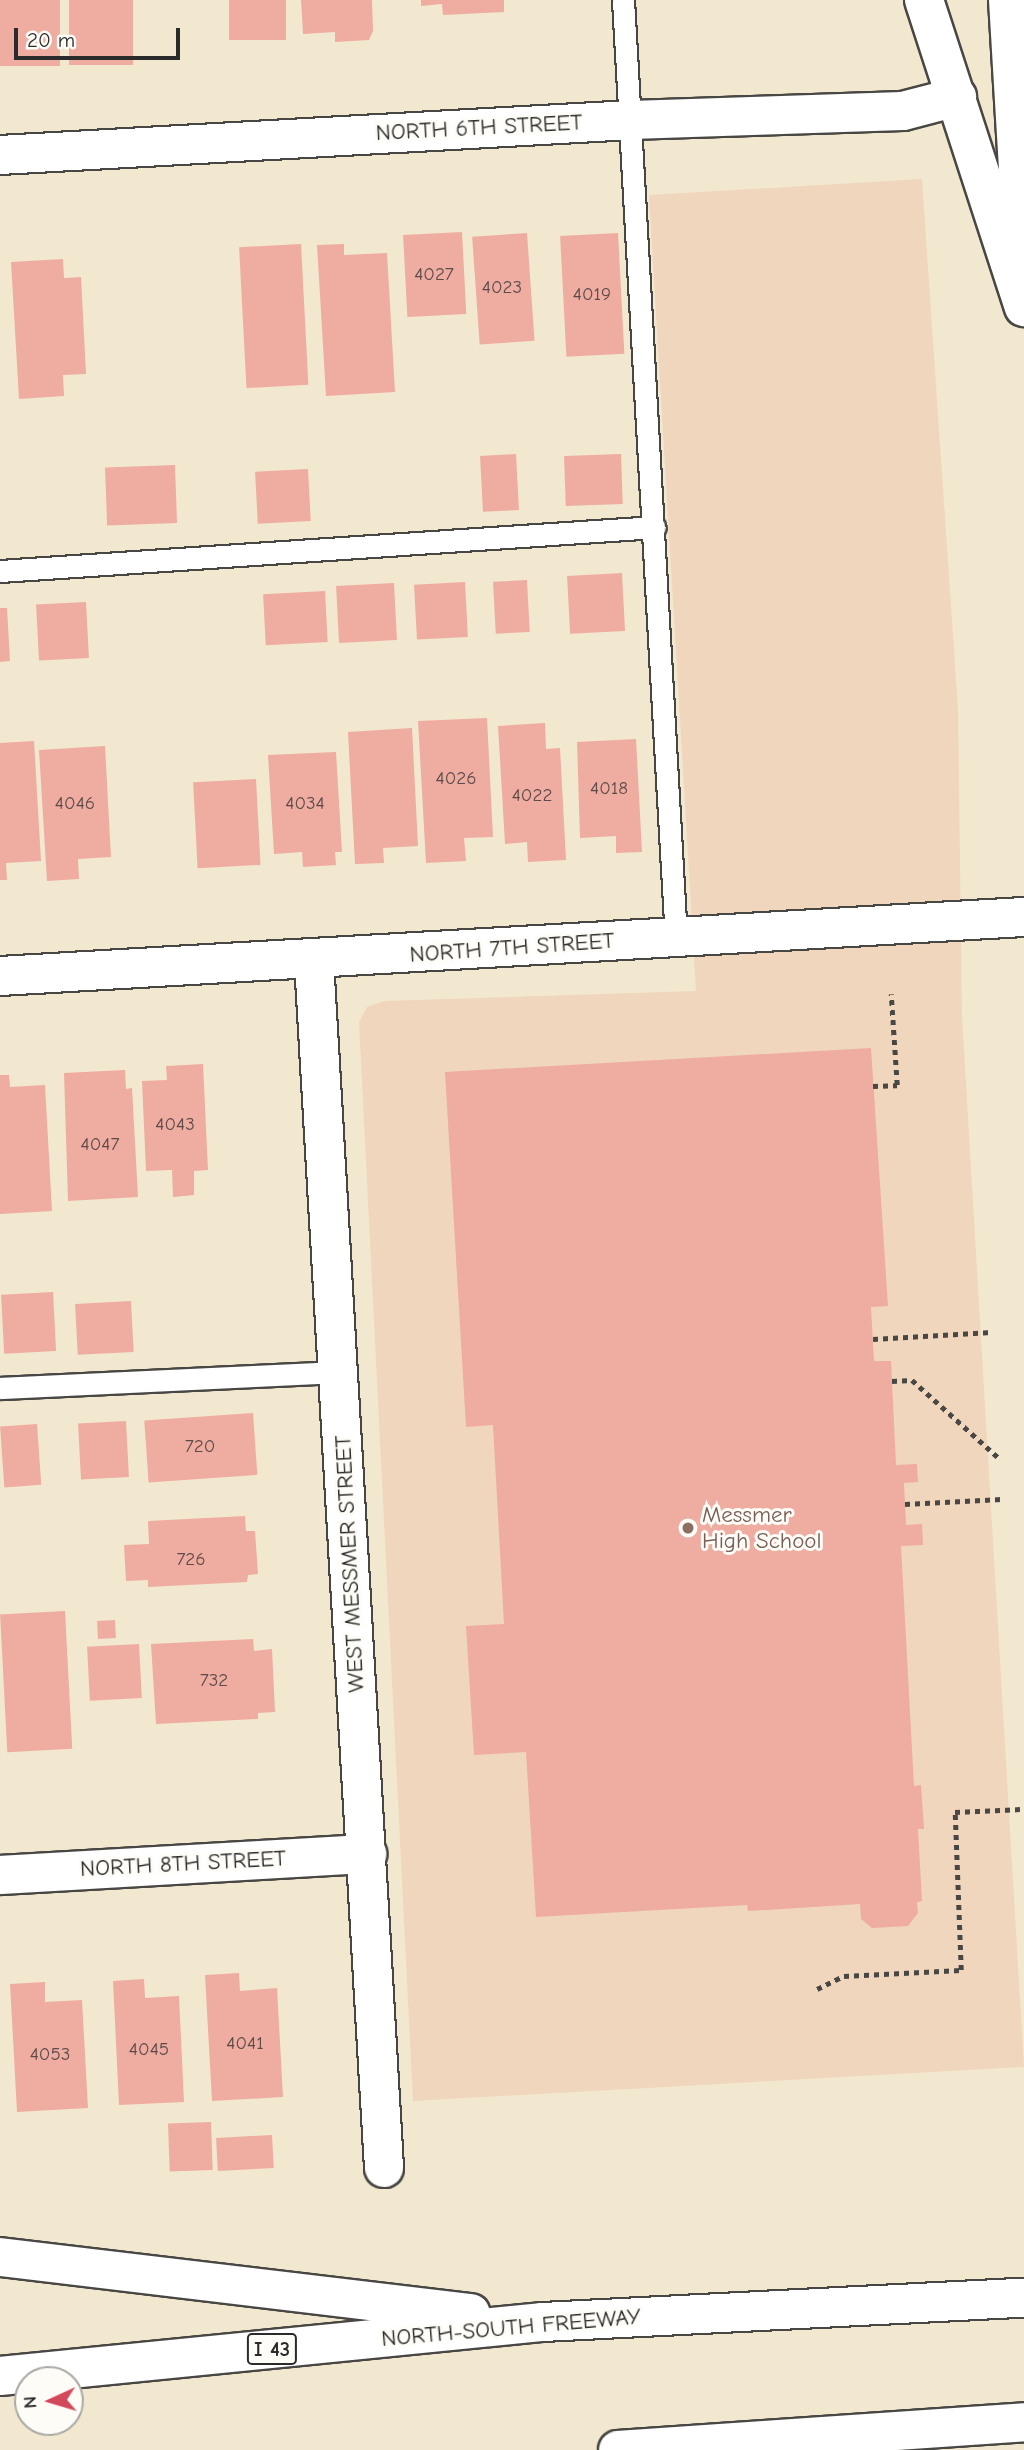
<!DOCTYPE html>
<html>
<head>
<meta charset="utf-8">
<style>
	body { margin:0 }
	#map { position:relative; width:1024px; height:2450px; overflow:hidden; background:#f2e8d0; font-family:"Comic Neue",sans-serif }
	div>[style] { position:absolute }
	.built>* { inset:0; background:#f0d6bc }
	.building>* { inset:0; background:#efaca1; transform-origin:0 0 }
	.path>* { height:4.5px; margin-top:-2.25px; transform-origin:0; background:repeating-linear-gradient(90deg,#494744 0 5px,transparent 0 10px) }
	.roads { filter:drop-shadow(2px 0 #494744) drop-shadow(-2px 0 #494744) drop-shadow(0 2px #494744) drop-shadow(0 -2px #494744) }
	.lane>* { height:21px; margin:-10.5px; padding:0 10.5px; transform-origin:10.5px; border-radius:10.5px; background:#fff }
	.street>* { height:38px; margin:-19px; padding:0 19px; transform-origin:19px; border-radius:19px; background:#fff }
	.secondary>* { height:38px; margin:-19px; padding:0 19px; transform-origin:19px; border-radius:19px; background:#fff }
	.primary>* { height:38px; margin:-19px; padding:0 19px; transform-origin:19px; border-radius:19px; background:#fff }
	.highway>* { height:38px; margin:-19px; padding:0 19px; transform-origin:19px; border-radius:19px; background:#fff }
	.dots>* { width:19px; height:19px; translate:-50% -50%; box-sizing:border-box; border:4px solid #fdfcf7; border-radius:50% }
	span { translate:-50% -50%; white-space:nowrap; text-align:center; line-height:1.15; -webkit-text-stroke:6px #fdfcf7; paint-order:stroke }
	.number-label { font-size:19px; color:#5c4b48 }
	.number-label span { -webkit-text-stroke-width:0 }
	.shield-label span { padding:2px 5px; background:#fdfcf7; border:2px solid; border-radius:5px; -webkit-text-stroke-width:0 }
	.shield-label { font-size:21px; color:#2b2b2b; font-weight:700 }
	.street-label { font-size:23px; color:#2b2b2b }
	.education-label { font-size:23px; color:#785e54 }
	.left { translate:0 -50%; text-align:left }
	.north { position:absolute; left:14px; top:2366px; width:70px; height:70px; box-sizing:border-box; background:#fdfcf7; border:2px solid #a9a8a5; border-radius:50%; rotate:266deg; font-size:19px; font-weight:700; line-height:28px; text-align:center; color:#2b2b2b }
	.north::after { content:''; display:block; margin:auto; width:24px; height:32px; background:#d1495b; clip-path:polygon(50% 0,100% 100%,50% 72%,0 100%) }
	.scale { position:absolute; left:14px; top:28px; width:166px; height:32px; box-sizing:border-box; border:4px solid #2b2b2b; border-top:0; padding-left:9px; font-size:21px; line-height:24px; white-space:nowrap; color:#2b2b2b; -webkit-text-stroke:5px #fdfcf7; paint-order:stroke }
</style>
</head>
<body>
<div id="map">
	<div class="built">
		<div style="clip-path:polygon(922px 179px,958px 709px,962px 1016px,1024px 2067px,413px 2101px,359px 1022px,367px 1007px,384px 1001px,696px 991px,649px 195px)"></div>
	</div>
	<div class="building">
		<div style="left:0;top:0;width:60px;height:66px"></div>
		<div style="left:69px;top:0;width:64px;height:65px"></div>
		<div style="left:229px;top:0;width:57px;height:40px"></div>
		<div style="clip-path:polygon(301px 0,372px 0,373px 31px,369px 40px,335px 42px,335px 32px,303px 34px)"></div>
		<div style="clip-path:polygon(421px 0,504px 0,504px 12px,443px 15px,442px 4px,421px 6px)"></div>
		<div style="left:462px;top:232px;width:82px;height:59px;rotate:87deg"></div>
		<div style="left:527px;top:233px;width:108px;height:55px;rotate:86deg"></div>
		<div style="left:618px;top:233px;width:121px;height:58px;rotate:87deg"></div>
		<div style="left:301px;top:244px;width:141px;height:62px;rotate:87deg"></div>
		<div style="clip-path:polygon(344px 244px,344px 255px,387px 253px,395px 392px,326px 396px,317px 245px)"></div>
		<div style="clip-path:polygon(63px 259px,64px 278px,81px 277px,86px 374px,63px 375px,64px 396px,19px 399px,11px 262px)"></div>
		<div style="left:516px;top:454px;width:56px;height:36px;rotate:87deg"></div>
		<div style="left:621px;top:454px;width:50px;height:57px;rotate:88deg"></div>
		<div style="left:175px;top:465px;width:58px;height:70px;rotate:88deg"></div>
		<div style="left:308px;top:469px;width:52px;height:53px;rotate:87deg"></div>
		<div style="left:622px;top:573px;width:58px;height:55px;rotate:87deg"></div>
		<div style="left:527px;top:580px;width:52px;height:34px;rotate:87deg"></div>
		<div style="left:465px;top:582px;width:55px;height:51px;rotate:87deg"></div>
		<div style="left:394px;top:583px;width:57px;height:58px;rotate:87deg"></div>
		<div style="left:325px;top:591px;width:51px;height:62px;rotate:87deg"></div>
		<div style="left:86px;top:602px;width:56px;height:50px;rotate:87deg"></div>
		<div style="clip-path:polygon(0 608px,7px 608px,10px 661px,0 662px)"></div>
		<div style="clip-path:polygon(487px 718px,493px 837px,464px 838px,466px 861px,426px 863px,418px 721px)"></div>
		<div style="clip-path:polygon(545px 723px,546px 749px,560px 748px,566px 860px,528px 862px,527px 842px,505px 844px,498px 726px)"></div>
		<div style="clip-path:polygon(412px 728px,418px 846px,383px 848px,384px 863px,355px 864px,348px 732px)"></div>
		<div style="clip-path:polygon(636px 739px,642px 852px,616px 853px,616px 836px,580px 838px,577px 742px)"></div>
		<div style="clip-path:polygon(34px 741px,41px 861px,6px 863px,7px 880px,0 880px,0 743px)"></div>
		<div style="clip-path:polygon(105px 746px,111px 857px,78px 859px,79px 879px,47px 881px,39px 750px)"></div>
		<div style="clip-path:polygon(336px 752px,342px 852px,335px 852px,336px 865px,303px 867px,302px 852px,274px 854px,268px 755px)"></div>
		<div style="left:256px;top:779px;width:86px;height:63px;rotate:87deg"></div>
		<div style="clip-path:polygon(871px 1048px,888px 1306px,871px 1307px,874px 1361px,891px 1361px,896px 1465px,917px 1464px,918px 1482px,904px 1483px,906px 1525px,922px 1524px,923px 1545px,901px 1546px,914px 1786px,921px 1785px,924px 1829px,918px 1829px,922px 1901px,917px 1902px,918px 1913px,908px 1926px,872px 1928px,861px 1919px,860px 1904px,748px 1911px,747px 1905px,536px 1917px,526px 1752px,474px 1755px,466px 1626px,504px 1624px,493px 1425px,466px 1427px,445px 1072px)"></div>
		<div style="clip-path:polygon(203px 1064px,208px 1170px,194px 1171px,194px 1195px,173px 1197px,172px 1170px,146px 1171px,142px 1081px,167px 1080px,166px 1066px)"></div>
		<div style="clip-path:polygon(125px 1070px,126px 1089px,132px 1088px,138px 1197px,68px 1201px,64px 1073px)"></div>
		<div style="clip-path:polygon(0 1075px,9px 1075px,10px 1087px,45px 1085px,52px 1211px,0 1214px)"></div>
		<div style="left:53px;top:1292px;width:59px;height:52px;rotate:87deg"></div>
		<div style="left:131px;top:1301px;width:51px;height:56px;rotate:87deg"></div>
		<div style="left:253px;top:1413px;width:62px;height:109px;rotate:86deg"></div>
		<div style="left:126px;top:1421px;width:56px;height:48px;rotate:87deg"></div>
		<div style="left:37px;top:1424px;width:61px;height:37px;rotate:86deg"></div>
		<div style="clip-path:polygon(245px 1516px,246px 1531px,255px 1531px,258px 1574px,248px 1575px,247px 1582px,148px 1587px,148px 1580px,126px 1581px,124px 1545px,149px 1544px,148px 1521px)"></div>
		<div style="left:65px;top:1611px;width:138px;height:65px;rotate:87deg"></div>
		<div style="left:115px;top:1620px;width:18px;height:18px;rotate:87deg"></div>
		<div style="clip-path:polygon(253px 1639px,254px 1651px,272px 1649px,275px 1712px,258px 1713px,258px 1719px,156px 1724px,151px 1644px)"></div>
		<div style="left:139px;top:1644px;width:54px;height:52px;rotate:87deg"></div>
		<div style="clip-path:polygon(239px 1973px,240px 1991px,277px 1988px,283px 2097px,212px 2101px,205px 1975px)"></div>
		<div style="clip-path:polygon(144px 1979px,145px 1998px,179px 1996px,184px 2102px,119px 2105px,113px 1981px)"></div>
		<div style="clip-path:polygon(45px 1982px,45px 2002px,82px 2000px,88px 2108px,17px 2112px,10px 1984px)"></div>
		<div style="left:211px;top:2122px;width:48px;height:43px;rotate:88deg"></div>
		<div style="left:272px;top:2135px;width:33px;height:56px;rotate:87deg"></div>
	</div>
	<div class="path">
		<div style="left:873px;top:1086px;width:24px;rotate:-2deg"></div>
		<div style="left:897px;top:1085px;width:91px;rotate:-93.8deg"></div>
		<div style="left:873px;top:1339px;width:119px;rotate:-3.4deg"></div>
		<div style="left:892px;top:1381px;width:20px;rotate:-3deg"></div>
		<div style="left:912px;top:1380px;width:117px;rotate:41.9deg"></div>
		<div style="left:905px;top:1504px;width:97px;rotate:-3deg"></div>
		<div style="left:817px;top:1989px;width:30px;rotate:-26deg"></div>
		<div style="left:844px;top:1976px;width:117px;rotate:-2.9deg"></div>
		<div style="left:961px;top:1970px;width:158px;rotate:-92.2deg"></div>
		<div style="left:955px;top:1812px;width:65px;rotate:-2.6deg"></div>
	</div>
	<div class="roads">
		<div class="lane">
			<div style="left:623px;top:0;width:939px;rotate:86.77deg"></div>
			<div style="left:0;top:571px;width:656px;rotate:-3.84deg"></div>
			<div style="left:0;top:1388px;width:339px;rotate:-2.7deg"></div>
		</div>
		<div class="street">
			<div style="left:0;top:155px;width:632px;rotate:-3.17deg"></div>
			<div style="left:631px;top:120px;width:272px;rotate:-1.9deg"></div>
			<div style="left:903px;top:111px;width:56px;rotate:-14.5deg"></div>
			<div style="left:314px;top:961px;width:1209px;rotate:86.68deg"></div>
			<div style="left:0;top:1875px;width:368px;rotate:-3.3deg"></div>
		</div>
		<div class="secondary">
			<div style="left:0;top:976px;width:1026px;rotate:-3.3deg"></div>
		</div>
		<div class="primary">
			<div style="left:924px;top:0;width:323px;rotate:72deg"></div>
			<div style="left:1008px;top:0;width:256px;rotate:86.6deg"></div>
		</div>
		<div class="highway">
			<div style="left:0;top:2257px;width:474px;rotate:6.8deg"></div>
			<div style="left:0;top:2376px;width:546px;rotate:-5.68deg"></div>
			<div style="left:543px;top:2322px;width:482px;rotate:-2.9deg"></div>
			<div style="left:618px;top:2450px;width:407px;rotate:-3.9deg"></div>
		</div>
	</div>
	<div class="dots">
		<div style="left:688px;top:1528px;background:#8d6e63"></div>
	</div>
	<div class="number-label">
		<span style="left:434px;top:275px">4027</span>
		<span style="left:502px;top:288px">4023</span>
		<span style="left:592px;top:295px">4019</span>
		<span style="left:456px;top:779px">4026</span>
		<span style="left:609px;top:789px">4018</span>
		<span style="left:532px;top:796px">4022</span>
		<span style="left:75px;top:804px">4046</span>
		<span style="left:305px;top:804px">4034</span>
		<span style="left:175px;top:1125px">4043</span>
		<span style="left:100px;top:1145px">4047</span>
		<span style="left:200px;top:1447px">720</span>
		<span style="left:191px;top:1560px">726</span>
		<span style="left:214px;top:1681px">732</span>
		<span style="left:245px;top:2044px">4041</span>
		<span style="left:149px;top:2050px">4045</span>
		<span style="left:50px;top:2055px">4053</span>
	</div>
	<div class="shield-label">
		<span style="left:272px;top:2349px">I 43</span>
	</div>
	<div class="street-label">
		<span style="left:479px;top:128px;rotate:-3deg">NORTH 6TH STREET</span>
		<span style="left:512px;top:948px;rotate:-4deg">NORTH 7TH STREET</span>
		<span style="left:350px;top:1564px;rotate:-93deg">WEST MESSMER STREET</span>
		<span style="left:183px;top:1864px;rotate:-3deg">NORTH 8TH STREET</span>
		<span style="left:511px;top:2328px;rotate:-5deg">NORTH-SOUTH FREEWAY</span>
	</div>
	<div class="education-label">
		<span class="left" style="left:702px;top:1528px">Messmer<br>High School</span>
	</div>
	<div class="north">N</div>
	<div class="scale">20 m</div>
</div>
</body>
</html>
